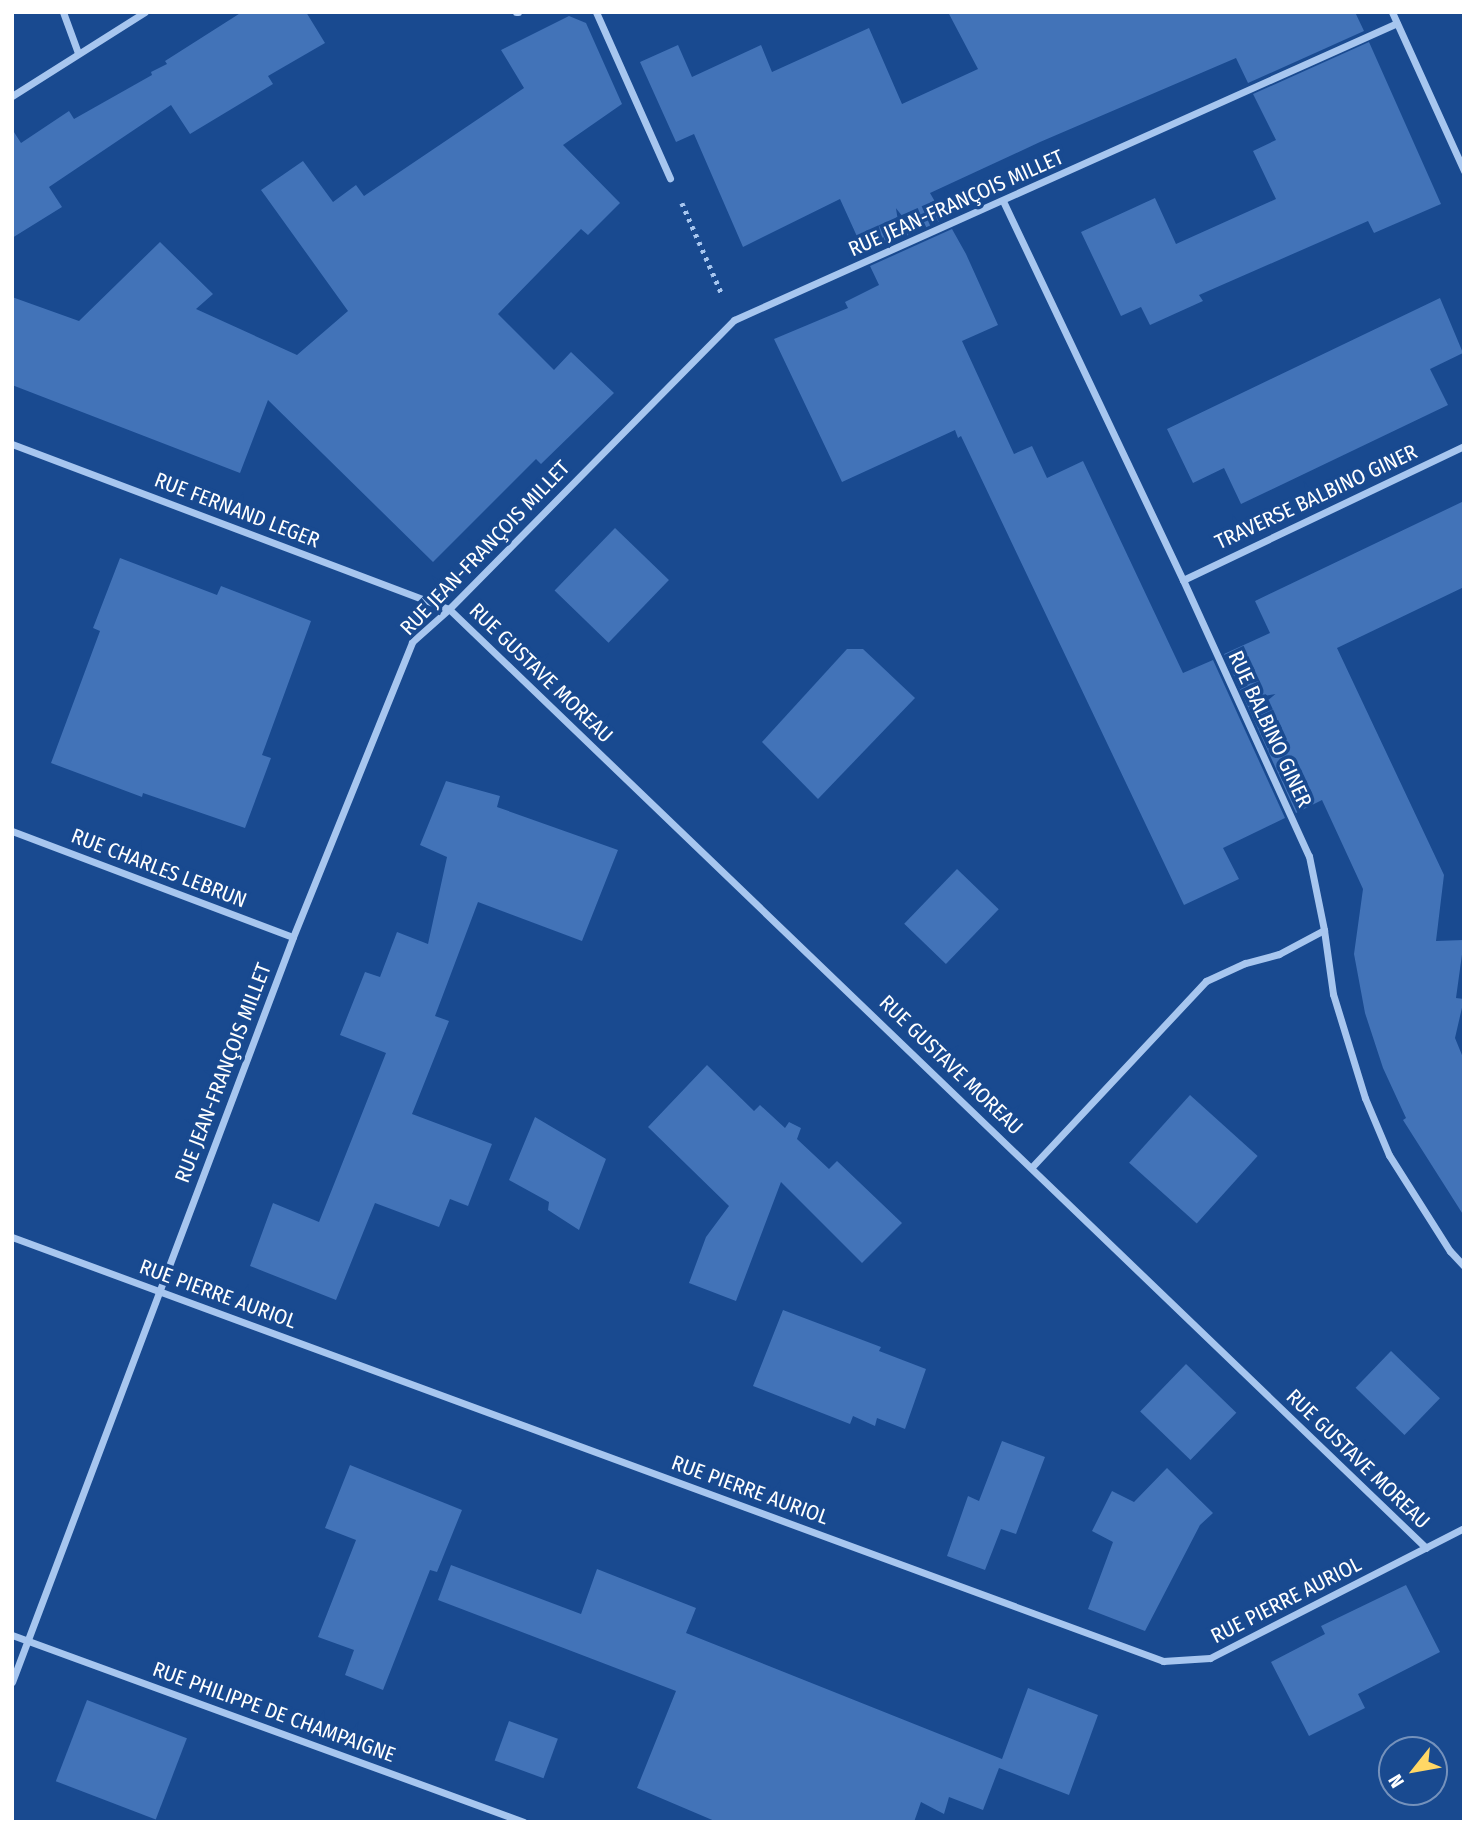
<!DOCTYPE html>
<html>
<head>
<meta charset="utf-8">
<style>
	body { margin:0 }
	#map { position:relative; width:1476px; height:1834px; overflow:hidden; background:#194a90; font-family:"Fira Sans Condensed",sans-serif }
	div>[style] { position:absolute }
	.building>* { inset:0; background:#4273b8; transform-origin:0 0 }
	.path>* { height:4.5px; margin-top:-2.25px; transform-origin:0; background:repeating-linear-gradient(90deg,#a7c6ef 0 3.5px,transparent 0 8.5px) }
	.minor>* { height:7px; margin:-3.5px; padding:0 3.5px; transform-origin:3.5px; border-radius:3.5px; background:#a7c6ef }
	span { translate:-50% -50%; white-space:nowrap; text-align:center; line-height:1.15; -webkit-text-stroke:7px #194a90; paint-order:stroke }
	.street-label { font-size:21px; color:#fff }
	.frame { position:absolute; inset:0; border:14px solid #fff; pointer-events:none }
	.north { position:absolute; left:1378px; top:1736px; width:70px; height:70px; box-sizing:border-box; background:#194a90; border:2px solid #7592bc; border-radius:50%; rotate:239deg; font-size:19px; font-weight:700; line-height:28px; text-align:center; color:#fff }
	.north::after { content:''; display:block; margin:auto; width:24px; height:32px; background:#ffd765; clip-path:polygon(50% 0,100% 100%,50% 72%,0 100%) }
</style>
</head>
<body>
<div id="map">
	<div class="building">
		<div style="clip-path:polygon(242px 12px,306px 12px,325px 43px,268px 76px,273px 84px,190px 134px,171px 105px,49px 187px,62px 207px,12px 238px,12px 129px,21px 143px,69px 111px,74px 119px,152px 75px,151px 72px,167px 64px,165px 61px)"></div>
		<div style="clip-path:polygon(948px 12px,1355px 12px,1364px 31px,1248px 83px,1236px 58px,1040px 142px,930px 193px,945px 219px,865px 254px,840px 199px,743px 247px,694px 134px,676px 142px,640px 62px,678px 45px,692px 77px,761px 45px,772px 72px,869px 28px,902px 104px,978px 69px)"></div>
		<div style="clip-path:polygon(569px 16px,586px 23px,622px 104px,563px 145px,620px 203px,588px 235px,581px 229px,498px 314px,554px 370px,571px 352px,614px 393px,541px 464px,536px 459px,433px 562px,268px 400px,240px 473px,12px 385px,12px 297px,79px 321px,160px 242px,213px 294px,196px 309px,297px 355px,348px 311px,261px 190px,303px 161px,333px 202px,356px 185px,364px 196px,524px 88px,501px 50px)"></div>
		<div style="clip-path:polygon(1369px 42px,1441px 204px,1374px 233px,1368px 221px,1199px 295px,1203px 301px,1150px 325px,1141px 307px,1121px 316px,1081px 232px,1155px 198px,1176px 244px,1276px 199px,1253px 151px,1276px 140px,1253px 94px)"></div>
		<div style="clip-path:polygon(952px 229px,966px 254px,998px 325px,962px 341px,1014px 454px,1032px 446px,1047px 478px,1083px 461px,1183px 673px,1213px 660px,1285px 818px,1223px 848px,1239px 879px,1184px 905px,961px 436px,958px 438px,955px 430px,842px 482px,774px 339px,848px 308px,845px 302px,879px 285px,870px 266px)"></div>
		<div style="clip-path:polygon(1440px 298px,1463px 353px,1430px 369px,1448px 405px,1241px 504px,1224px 468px,1193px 483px,1167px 429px)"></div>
		<div style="clip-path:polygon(1464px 501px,1464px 587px,1337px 648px,1444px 875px,1436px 941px,1464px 940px,1456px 998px,1464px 999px,1455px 1038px,1464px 1060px,1464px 1216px,1403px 1120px,1406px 1118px,1383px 1068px,1365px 1013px,1354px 954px,1363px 889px,1322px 800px,1296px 813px,1224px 654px,1270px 633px,1255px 601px)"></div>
		<div style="left:615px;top:528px;width:75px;height:87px;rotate:44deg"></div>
		<div style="clip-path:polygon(120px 558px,217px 595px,221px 586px,311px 621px,262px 755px,271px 758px,245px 828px,143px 793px,142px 797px,51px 763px,100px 631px,93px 628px)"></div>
		<div style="clip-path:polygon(847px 649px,863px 649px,915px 698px,818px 799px,762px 742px)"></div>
		<div style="clip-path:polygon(446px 781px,500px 796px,497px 807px,618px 850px,582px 941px,478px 902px,435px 1016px,449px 1021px,412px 1114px,492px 1144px,468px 1206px,450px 1199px,439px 1227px,375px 1203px,336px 1300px,250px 1266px,273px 1203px,319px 1222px,386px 1053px,340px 1035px,365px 972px,380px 977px,397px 932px,428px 944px,447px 857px,420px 845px)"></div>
		<div style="left:957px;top:869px;width:58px;height:76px;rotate:44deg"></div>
		<div style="clip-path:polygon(707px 1065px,754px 1111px,760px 1105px,785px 1128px,789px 1122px,801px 1128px,797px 1139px,829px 1169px,837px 1161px,902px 1223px,862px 1263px,781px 1182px,736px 1301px,689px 1283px,706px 1237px,729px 1206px,648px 1127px)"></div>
		<div style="left:1190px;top:1095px;width:91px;height:91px;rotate:42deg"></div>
		<div style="clip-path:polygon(535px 1117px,606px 1159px,579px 1230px,548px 1210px,549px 1202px,509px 1180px)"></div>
		<div style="clip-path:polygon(783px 1310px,881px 1347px,879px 1351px,926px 1369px,905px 1429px,877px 1418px,875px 1426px,853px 1416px,850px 1424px,753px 1386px)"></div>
		<div style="left:1391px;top:1351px;width:68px;height:51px;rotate:44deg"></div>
		<div style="left:1186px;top:1364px;width:70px;height:66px;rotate:44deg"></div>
		<div style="clip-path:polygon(1002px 1441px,1045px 1457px,1016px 1534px,1001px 1529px,985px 1570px,947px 1556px,968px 1496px,979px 1501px)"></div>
		<div style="clip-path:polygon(350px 1465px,462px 1510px,437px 1572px,430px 1570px,383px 1690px,345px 1675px,354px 1650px,318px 1637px,356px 1540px,325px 1528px)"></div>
		<div style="clip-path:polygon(1167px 1468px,1213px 1513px,1200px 1525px,1145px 1631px,1088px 1609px,1113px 1542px,1092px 1531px,1112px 1491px,1134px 1502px)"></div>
		<div style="clip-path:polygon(451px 1565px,581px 1614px,597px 1569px,696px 1608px,686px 1633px,1002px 1759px,1028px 1688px,1098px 1715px,1069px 1795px,999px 1768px,983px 1810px,949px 1797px,944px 1814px,921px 1802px,914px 1822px,717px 1822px,637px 1788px,676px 1691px,438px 1600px)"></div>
		<div style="clip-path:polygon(1406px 1585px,1440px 1652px,1358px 1694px,1365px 1708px,1309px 1736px,1271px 1662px,1325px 1634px,1321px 1626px)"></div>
		<div style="left:87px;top:1700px;width:107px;height:87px;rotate:21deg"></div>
		<div style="left:509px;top:1721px;width:52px;height:42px;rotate:20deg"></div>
	</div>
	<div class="path">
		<div style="left:682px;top:203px;width:99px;rotate:66.3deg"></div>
	</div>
	<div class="minor">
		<div style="left:63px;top:12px;width:44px;rotate:69.9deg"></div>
		<div style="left:516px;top:12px;width:2px"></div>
		<div style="left:596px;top:12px;width:182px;rotate:66deg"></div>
		<div style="left:1392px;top:12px;width:175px;rotate:65.6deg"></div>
		<div style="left:12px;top:96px;width:157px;rotate:-32.3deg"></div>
		<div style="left:1003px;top:201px;width:420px;rotate:64.6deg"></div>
		<div style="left:1183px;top:580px;width:303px;rotate:65.5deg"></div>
		<div style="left:1309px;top:856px;width:76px;rotate:78.5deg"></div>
		<div style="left:1324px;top:930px;width:51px;rotate:151.9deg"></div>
		<div style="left:1279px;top:954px;width:35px;rotate:165deg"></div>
		<div style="left:1245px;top:963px;width:43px;rotate:155.2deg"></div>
		<div style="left:1206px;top:981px;width:255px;rotate:133.1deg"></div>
		<div style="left:12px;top:444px;width:467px;rotate:20.7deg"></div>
		<div style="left:449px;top:609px;width:1355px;rotate:43.86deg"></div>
		<div style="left:1183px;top:580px;width:311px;rotate:-25.5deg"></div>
		<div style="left:12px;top:831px;width:300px;rotate:20.7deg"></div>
		<div style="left:1324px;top:930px;width:65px;rotate:82deg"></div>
		<div style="left:1333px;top:994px;width:109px;rotate:72.9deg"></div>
		<div style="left:1365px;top:1098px;width:62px;rotate:67.2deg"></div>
		<div style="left:1389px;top:1155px;width:114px;rotate:57.6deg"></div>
		<div style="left:1450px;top:1251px;width:21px;rotate:47deg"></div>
		<div style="left:12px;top:1237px;width:1227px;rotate:20.22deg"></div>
		<div style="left:1163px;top:1661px;width:47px;rotate:-3.7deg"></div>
		<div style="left:1210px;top:1658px;width:285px;rotate:-27.1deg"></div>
		<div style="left:12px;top:1635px;width:545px;rotate:20.06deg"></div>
		<div style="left:12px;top:1682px;width:796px;rotate:-69.33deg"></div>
		<div style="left:293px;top:937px;width:318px;rotate:-68deg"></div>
		<div style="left:412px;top:642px;width:50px;rotate:-41.7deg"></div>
		<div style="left:449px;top:609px;width:406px;rotate:-45.4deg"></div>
		<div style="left:734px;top:320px;width:726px;rotate:-24.13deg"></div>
	</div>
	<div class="street-label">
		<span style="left:956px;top:203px;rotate:-24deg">RUE JEAN-FRANÇOIS MILLET</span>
		<span style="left:1316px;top:497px;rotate:-25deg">TRAVERSE BALBINO GINER</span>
		<span style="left:237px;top:510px;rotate:21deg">RUE FERNAND LEGER</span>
		<span style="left:485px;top:548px;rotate:-46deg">RUE JEAN-FRANÇOIS MILLET</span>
		<span style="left:541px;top:673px;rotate:44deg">RUE GUSTAVE MOREAU</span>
		<span style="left:1270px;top:729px;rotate:65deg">RUE BALBINO GINER</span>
		<span style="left:159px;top:868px;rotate:21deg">RUE CHARLES LEBRUN</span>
		<span style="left:951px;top:1065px;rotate:44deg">RUE GUSTAVE MOREAU</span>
		<span style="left:223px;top:1073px;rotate:-69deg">RUE JEAN-FRANÇOIS MILLET</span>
		<span style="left:218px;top:1294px;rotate:20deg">RUE PIERRE AURIOL</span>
		<span style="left:1358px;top:1459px;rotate:44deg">RUE GUSTAVE MOREAU</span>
		<span style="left:750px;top:1490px;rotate:20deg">RUE PIERRE AURIOL</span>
		<span style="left:1286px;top:1600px;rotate:-27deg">RUE PIERRE AURIOL</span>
		<span style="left:274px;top:1712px;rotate:20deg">RUE PHILIPPE DE CHAMPAIGNE</span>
	</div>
	<div class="frame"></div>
	<div class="north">N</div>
</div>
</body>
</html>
